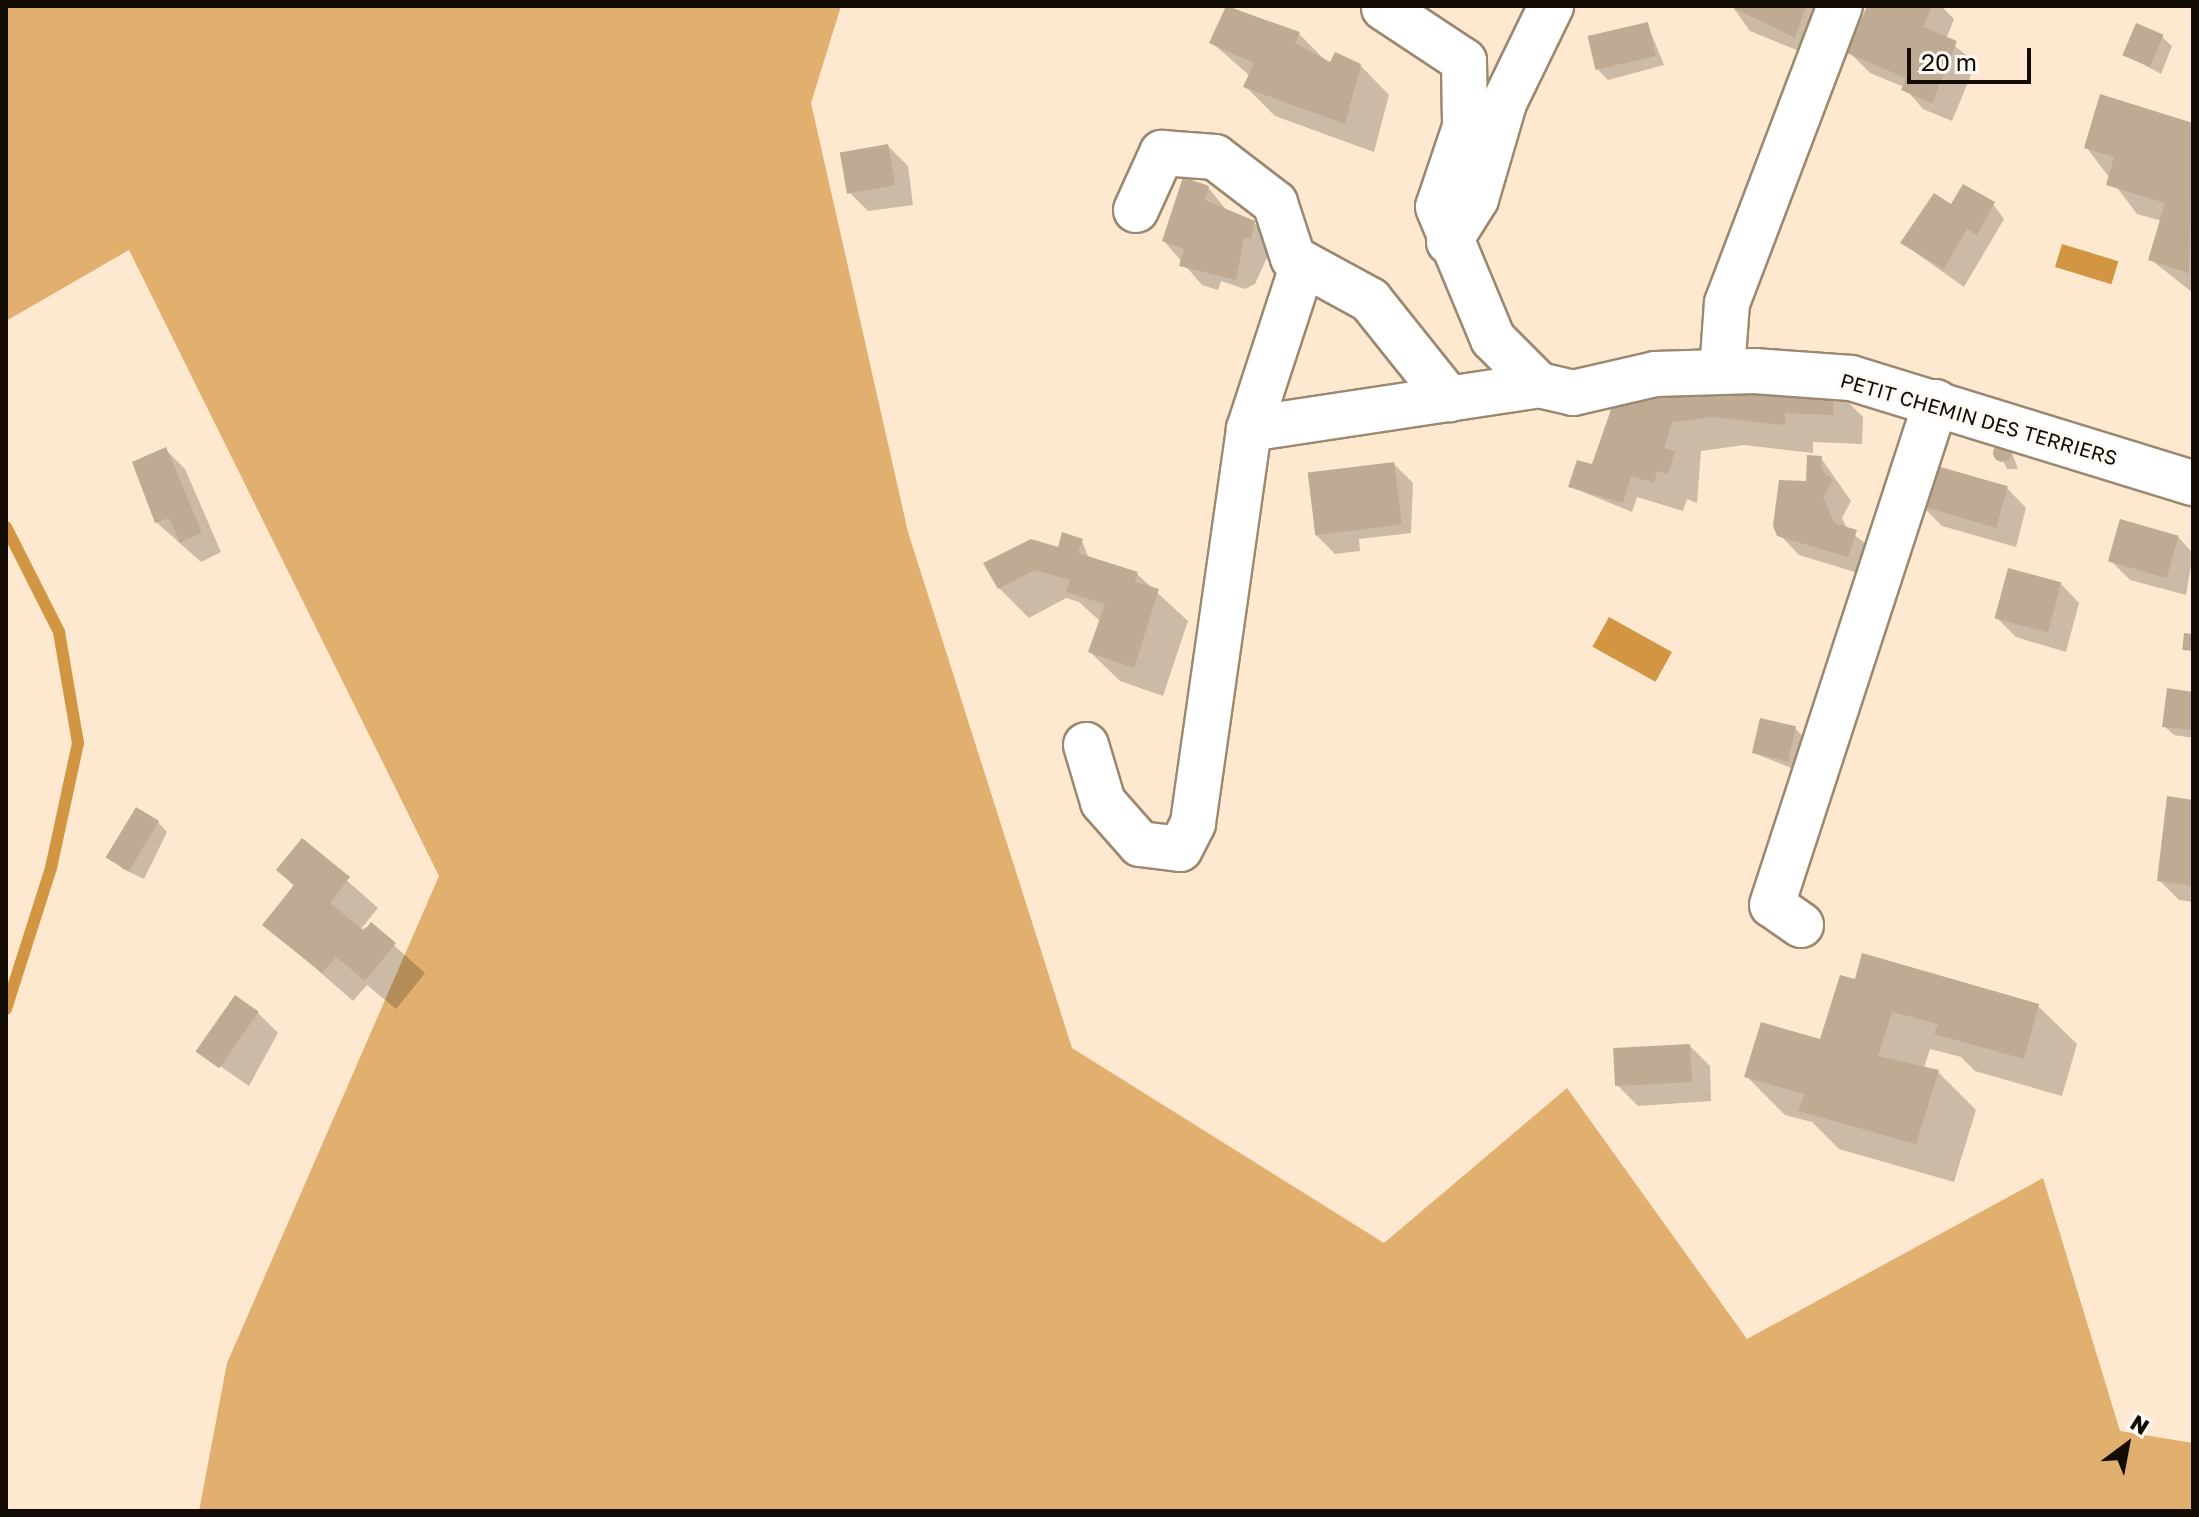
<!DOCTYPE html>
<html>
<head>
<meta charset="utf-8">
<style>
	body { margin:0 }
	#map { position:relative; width:2199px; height:1517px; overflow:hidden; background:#fee9d0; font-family:"Golos Text",sans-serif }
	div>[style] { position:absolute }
	.green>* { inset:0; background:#e1af6e }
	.water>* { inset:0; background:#d29642; transform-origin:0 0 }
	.shadow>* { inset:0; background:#0003 }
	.stream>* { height:12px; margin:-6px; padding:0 6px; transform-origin:6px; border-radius:6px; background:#d29642 }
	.building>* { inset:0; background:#bfab93; transform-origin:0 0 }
	.round { border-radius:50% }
	.roads { filter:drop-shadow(2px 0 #9b8871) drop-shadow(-2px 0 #9b8871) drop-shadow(0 2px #9b8871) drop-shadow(0 -2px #9b8871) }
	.minor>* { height:44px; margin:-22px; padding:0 22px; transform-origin:22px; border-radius:22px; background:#fff }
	span { translate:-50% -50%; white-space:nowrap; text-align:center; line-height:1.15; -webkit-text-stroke:6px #fdf9f4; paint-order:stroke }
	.street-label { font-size:20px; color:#130c05 }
	.frame { position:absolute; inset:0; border:8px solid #130c05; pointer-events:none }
	.north { position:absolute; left:2087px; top:1405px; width:80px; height:80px; -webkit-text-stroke:6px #fdf9f4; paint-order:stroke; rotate:32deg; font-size:22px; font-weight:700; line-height:32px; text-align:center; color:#130c05 }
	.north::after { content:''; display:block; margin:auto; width:28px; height:36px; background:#130c05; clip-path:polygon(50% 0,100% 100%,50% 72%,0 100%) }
	.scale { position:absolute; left:1907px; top:48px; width:124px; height:36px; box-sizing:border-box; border:4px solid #130c05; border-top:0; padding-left:10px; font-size:24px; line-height:28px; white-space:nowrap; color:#130c05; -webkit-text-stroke:6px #fdf9f4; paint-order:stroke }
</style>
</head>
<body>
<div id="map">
	<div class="green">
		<div style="clip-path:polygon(6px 6px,841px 6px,811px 103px,908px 532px,1072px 1048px,1384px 1243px,1567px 1088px,1747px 1339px,2043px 1178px,2120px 1431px,2193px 1443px,2193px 1511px,199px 1511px,227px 1363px,439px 876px,129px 250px,6px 321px)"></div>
	</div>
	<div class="water">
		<div style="left:2062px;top:244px;width:59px;height:24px;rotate:17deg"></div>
		<div style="left:1609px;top:617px;width:72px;height:34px;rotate:29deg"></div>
	</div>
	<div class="shadow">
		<div style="clip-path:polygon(1228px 6px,1299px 34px,1329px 64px,1360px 65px,1389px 95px,1374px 152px,1275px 116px,1246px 87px,1250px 76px,1211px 42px)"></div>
		<div style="clip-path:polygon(1732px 6px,1845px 6px,1814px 57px,1750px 31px)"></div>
		<div style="clip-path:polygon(1869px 6px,1941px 6px,1954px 19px,1946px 39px,1976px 63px,1952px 121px,1923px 109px,1904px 87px,1870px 73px,1850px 53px)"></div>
		<div style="clip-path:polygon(1648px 25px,1664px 65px,1608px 80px,1598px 70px)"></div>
		<div style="clip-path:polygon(2162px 37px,2172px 46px,2161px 74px,2126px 55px)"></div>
		<div style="clip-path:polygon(2101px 96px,2193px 125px,2193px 293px,2150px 259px,2162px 221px,2137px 214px,2086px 147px)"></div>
		<div style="clip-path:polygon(888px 146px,908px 166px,913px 205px,868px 211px,848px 191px)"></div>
		<div style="clip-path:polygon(1208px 187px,1227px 211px,1254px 223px,1274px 242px,1255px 284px,1245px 289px,1221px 281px,1218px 290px,1202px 285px,1164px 241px)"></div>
		<div style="clip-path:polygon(1993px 204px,2004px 219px,1964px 287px,1902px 243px,1952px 206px)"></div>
		<div style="clip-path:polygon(1833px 387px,1863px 417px,1862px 444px,1813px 442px,1813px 453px,1744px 445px,1701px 451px,1697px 503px,1687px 499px,1683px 511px,1637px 497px,1632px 512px,1571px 487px,1593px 467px,1616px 400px)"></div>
		<div style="clip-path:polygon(1997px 448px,2010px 448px,2018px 469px,2007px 469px)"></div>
		<div style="clip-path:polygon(165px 449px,185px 469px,221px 552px,201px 562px,156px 522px)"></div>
		<div style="clip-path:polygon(1821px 458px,1851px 501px,1842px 518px,1847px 529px,1876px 552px,1868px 576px,1799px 555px,1779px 534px)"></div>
		<div style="clip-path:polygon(1394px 464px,1413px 483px,1411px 533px,1359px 539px,1360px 551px,1335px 554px,1315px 534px)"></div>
		<div style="clip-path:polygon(2007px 488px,2026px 508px,2016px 547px,1942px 526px,1922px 506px)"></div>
		<div style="clip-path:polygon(2178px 537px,2193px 553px,2186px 595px,2130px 580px,2110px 560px)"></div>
		<div style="clip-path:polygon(1082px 541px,1089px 559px,1137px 574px,1188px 621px,1163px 696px,1120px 681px,1090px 652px,1101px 622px,1079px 602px,1066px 598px,1029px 618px,999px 588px)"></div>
		<div style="clip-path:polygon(2060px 583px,2079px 603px,2066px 652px,2016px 637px,1996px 617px)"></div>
		<div style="clip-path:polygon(2193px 694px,2193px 738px,2174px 735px,2164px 726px)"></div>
		<div style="clip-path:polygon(1795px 728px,1804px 738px,1796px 770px,1754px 753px)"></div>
		<div style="clip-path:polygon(2193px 802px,2193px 902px,2179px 900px,2159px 880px)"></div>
		<div style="clip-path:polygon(158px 822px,167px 832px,144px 879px,123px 869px,113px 860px)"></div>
		<div style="clip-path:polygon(302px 841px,378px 908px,360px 930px,371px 925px,425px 973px,396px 1009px,367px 985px,353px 1001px,265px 924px,295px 887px,278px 870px)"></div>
		<div style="clip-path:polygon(1841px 978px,2038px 1006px,2077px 1044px,2062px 1096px,1975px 1071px,1961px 1057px,1930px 1049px,1924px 1068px,1938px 1072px,1976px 1110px,1954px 1182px,1839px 1149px,1812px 1122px,1785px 1115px,1747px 1077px,1821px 1041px)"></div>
		<div style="clip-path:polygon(258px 1013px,278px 1033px,249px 1086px,204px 1055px)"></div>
		<div style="clip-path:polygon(1690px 1046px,1710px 1066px,1711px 1101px,1638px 1106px,1618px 1086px)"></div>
	</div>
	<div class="stream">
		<div style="left:6px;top:527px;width:118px;rotate:63.2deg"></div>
		<div style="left:59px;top:632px;width:113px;rotate:80.3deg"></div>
		<div style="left:78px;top:743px;width:128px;rotate:102.2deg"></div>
		<div style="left:51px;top:868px;width:148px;rotate:107.7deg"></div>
	</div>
	<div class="building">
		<div style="clip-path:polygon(1226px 6px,1300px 32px,1295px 43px,1330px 62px,1335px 52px,1361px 64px,1345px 124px,1243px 87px,1254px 63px,1209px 43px)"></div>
		<div style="clip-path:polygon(1730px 6px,1806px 6px,1795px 38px)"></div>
		<div style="clip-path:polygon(1867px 6px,1932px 6px,1923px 27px,1957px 41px,1932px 103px,1901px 90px,1906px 78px,1847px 53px)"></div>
		<div style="left:1648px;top:22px;width:35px;height:62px;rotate:77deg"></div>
		<div style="left:2136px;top:23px;width:30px;height:35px;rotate:23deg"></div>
		<div style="clip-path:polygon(2100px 94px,2193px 123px,2189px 273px,2148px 260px,2165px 203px,2106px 185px,2114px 157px,2084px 148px)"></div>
		<div style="left:888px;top:144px;width:42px;height:49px;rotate:80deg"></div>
		<div style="clip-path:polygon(1183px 177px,1209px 186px,1205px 200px,1255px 221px,1251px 239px,1244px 237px,1236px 280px,1179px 266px,1184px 249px,1162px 241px)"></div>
		<div style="clip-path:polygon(1963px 184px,1995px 202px,1977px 235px,1967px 229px,1944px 269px,1900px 243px,1934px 193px,1951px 204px)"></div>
		<div style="clip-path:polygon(1834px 385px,1833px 415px,1785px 413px,1785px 425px,1713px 417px,1672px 422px,1664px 448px,1675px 451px,1668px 474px,1657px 471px,1654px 483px,1631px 476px,1623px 503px,1568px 487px,1577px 460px,1592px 464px,1615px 398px)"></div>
		<div class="round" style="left:1993px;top:444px;width:18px;height:18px"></div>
		<div style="clip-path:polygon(166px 447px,202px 532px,180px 543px,169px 518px,155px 523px,132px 462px)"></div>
		<div style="clip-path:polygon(1807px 455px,1822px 456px,1821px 469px,1833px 480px,1823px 497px,1834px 523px,1857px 530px,1848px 557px,1777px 536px,1773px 526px,1779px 480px,1806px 481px)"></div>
		<div style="left:1394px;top:462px;width:63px;height:87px;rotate:83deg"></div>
		<div style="left:1930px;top:464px;width:81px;height:43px;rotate:16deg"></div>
		<div style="left:2120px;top:519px;width:61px;height:44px;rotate:16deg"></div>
		<div style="clip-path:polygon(1062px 532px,1083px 539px,1078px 553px,1138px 572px,1135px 582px,1159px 589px,1134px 668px,1088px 652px,1105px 604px,1066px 592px,1070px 580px,1035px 570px,998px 589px,983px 563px,1031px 539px,1058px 547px)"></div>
		<div style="left:2008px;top:568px;width:55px;height:52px;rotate:15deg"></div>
		<div style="left:2184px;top:633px;width:9px;height:17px;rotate:6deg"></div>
		<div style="clip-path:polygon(2167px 688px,2193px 692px,2193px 730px,2162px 727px)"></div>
		<div style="left:1760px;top:718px;width:37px;height:36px;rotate:13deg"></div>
		<div style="clip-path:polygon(2167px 796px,2193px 800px,2193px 886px,2157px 881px)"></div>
		<div style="left:136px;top:807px;width:27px;height:59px;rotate:31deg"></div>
		<div style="clip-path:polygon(302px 838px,350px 877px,330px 903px,364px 931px,371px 922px,396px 943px,365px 981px,336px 957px,322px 973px,262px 925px,294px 885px,276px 870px)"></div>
		<div style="clip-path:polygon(1862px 953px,2039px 1004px,2024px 1059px,1934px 1034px,1938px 1024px,1892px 1012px,1878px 1056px,1939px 1070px,1916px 1144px,1798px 1111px,1805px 1094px,1744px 1077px,1761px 1022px,1820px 1039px,1840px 975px,1855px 979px)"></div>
		<div style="left:235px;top:995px;width:29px;height:69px;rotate:35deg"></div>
		<div style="left:1690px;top:1044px;width:38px;height:77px;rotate:87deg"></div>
	</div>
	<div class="roads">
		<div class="minor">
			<div style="left:1384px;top:8px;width:96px;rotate:33.5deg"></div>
			<div style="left:1464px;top:61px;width:66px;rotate:89.1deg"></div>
			<div style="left:1465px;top:127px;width:84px;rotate:108.6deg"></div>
			<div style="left:1438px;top:207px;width:143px;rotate:67.4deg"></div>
			<div style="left:1493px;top:339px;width:65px;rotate:45deg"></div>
			<div style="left:1539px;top:385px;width:35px;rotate:13deg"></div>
			<div style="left:1573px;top:393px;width:84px;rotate:-13deg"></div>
			<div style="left:1655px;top:374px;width:99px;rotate:-1.7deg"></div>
			<div style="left:1754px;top:371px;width:97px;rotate:4.1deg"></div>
			<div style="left:1851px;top:378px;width:358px;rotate:17.1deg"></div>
			<div style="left:1136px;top:210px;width:63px;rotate:-65.5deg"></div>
			<div style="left:1162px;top:153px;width:53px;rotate:4.3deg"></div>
			<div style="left:1215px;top:157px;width:76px;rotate:37.5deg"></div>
			<div style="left:1275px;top:203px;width:58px;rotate:71.9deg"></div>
			<div style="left:1293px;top:258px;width:88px;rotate:28.6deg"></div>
			<div style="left:1370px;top:300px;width:127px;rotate:51.4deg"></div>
			<div style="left:1449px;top:242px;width:51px;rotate:-57.9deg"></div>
			<div style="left:1476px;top:199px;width:100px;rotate:-73.7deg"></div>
			<div style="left:1504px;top:103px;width:108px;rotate:-64.1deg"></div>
			<div style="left:1722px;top:371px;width:68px;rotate:-85.8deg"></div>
			<div style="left:1727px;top:303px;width:318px;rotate:-69.2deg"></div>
			<div style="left:1249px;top:429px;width:174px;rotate:-71.9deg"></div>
			<div style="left:1086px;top:745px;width:59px;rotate:73.4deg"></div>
			<div style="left:1103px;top:802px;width:56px;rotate:48.6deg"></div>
			<div style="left:1140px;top:844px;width:40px;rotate:7.1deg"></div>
			<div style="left:1180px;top:849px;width:29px;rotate:-63deg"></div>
			<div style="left:1193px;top:823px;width:398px;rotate:-81.9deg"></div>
			<div style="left:1249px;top:429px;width:293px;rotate:-8.6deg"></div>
			<div style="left:1801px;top:925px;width:35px;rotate:-145deg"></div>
			<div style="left:1772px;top:905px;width:529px;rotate:-71.94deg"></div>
		</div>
	</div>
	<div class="street-label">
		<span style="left:1979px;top:419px;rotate:16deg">PETIT CHEMIN DES TERRIERS</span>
	</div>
	<div class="frame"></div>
	<div class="north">N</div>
	<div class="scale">20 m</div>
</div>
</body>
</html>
